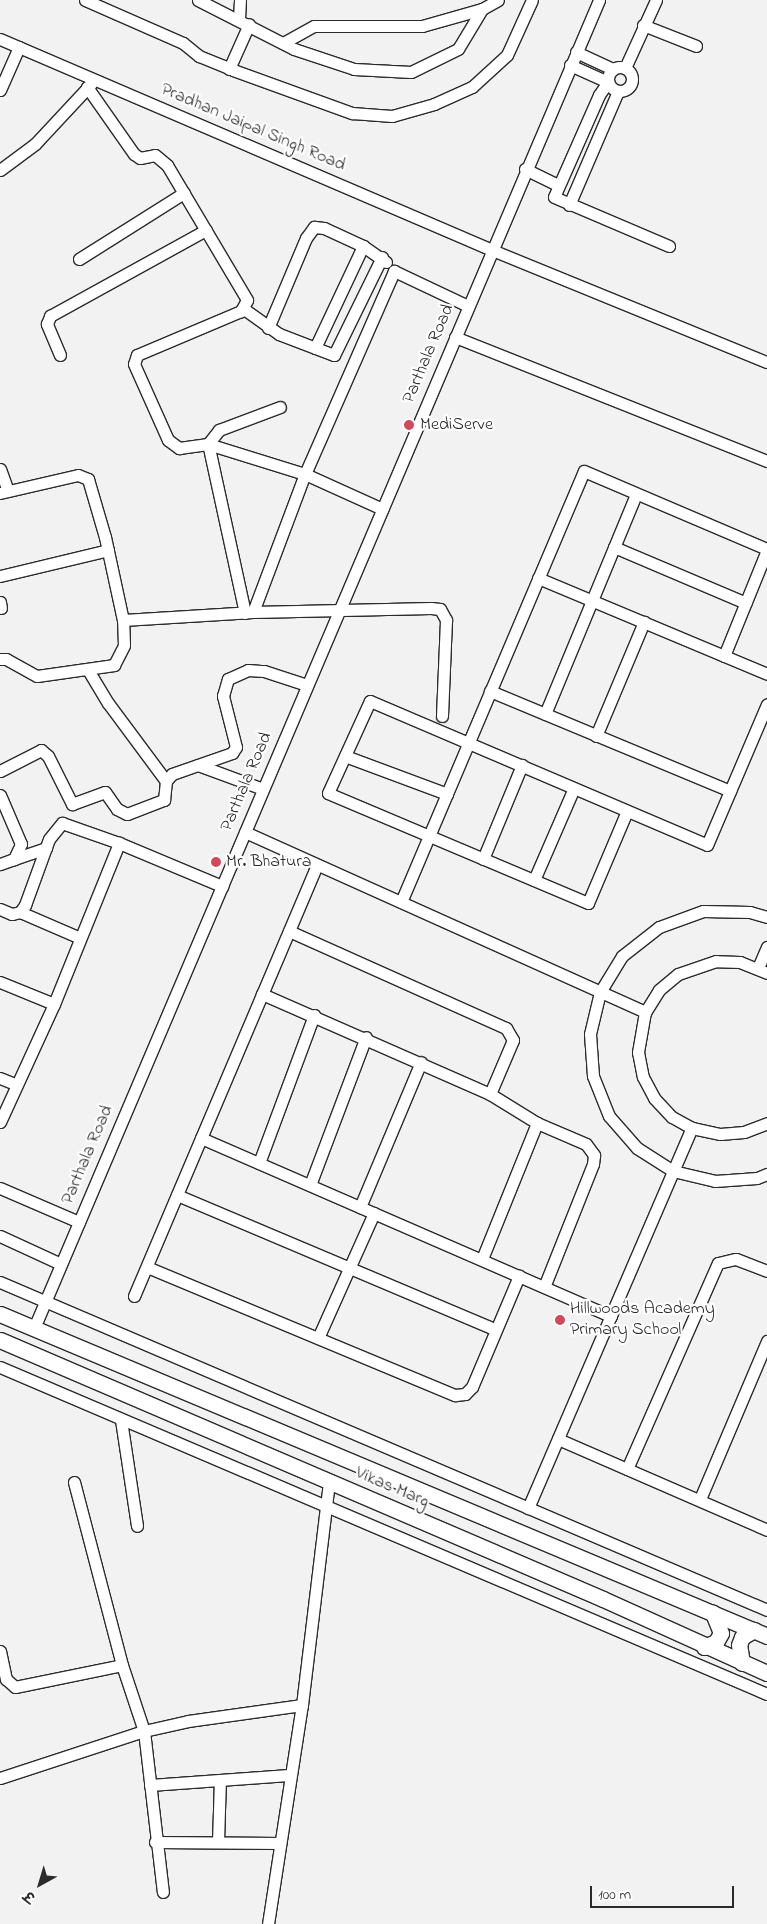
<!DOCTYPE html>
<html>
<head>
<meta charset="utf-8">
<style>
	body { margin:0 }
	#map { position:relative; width:767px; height:1924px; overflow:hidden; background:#f2f2f2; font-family:"Indie Flower","Playpen Sans Deva",sans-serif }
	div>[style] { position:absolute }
	.roads { filter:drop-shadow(1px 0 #2b2b2b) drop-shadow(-1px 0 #2b2b2b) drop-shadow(0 1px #2b2b2b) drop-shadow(0 -1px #2b2b2b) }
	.minor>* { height:11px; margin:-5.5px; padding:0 5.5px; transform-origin:5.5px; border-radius:5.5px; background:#fff }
	.minor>.ring { margin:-5.5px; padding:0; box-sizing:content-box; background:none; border:11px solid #fff; border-radius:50% }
	.major>* { height:15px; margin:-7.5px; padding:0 7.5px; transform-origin:7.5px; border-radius:7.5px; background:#fff }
	.dots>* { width:14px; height:14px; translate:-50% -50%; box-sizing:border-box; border:2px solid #fff; border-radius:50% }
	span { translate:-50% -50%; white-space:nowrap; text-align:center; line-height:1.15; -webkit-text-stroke:4.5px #fff; paint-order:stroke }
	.street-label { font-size:18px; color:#2b2b2b }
	.poi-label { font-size:18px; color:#2b2b2b }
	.left { translate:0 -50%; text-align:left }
	.north { position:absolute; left:15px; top:1859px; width:50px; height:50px; -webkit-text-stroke:4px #fff; paint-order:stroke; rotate:219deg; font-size:14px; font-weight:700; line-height:20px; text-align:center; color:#2b2b2b }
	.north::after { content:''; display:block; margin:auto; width:18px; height:22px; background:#2b2b2b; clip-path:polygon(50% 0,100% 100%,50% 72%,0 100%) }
	.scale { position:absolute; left:590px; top:1886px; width:144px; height:22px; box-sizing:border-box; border:2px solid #2b2b2b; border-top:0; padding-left:6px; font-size:15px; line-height:18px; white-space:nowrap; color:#2b2b2b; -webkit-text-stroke:4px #fff; paint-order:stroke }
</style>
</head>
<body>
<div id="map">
	<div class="roads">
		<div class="minor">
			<div style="left:85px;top:0;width:107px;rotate:23.7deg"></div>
			<div style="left:183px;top:43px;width:21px;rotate:39deg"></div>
			<div style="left:199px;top:56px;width:37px;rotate:22deg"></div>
			<div style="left:233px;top:70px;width:127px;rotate:19.9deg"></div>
			<div style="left:352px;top:113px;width:40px;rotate:4.3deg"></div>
			<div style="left:392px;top:116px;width:44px;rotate:-15.9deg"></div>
			<div style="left:434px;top:104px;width:42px;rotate:-24.1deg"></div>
			<div style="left:472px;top:87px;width:47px;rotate:-42.4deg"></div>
			<div style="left:507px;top:55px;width:60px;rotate:-65.6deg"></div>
			<div style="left:198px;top:0;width:108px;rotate:27deg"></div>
			<div style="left:294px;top:49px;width:63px;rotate:18.4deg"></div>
			<div style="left:354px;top:69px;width:57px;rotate:3deg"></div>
			<div style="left:411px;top:72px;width:52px;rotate:-26.1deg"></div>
			<div style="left:458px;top:49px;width:47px;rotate:-59deg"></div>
			<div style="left:482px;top:9px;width:18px;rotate:-29deg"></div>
			<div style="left:239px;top:19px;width:19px;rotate:-87deg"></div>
			<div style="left:643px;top:25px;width:57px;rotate:21.6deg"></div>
			<div style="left:0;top:39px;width:535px;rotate:23.21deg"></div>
			<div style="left:492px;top:250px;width:297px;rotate:22.2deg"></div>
			<div style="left:283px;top:43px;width:35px;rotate:-29deg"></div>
			<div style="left:314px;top:26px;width:108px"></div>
			<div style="left:422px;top:26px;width:62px;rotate:-15.8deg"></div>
			<div style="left:576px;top:52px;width:41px;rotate:24.7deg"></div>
			<div style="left:570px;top:65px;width:42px;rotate:24.1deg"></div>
			<div style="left:608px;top:82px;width:16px;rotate:125deg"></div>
			<div style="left:599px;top:95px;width:111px;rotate:113.8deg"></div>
			<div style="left:554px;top:197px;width:125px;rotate:23.1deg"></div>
			<div class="ring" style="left:608px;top:67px;width:13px;height:13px"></div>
			<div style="left:625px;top:68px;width:75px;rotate:-65.5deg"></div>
			<div style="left:229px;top:69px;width:49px;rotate:-66deg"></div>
			<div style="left:87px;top:87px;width:82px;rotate:55deg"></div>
			<div style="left:134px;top:154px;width:7px;rotate:34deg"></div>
			<div style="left:140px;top:158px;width:15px;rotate:-11deg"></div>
			<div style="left:155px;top:155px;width:16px;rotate:40deg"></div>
			<div style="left:167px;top:165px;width:157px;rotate:59.3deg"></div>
			<div style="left:247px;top:300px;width:13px;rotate:119deg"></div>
			<div style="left:241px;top:311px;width:113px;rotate:157.1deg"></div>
			<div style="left:137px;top:355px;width:9px;rotate:108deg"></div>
			<div style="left:134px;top:364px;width:83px;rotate:65.9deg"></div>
			<div style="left:168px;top:440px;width:14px;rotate:36deg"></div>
			<div style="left:179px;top:448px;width:29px;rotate:-8deg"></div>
			<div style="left:208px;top:444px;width:102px;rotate:17.2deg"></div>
			<div style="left:305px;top:474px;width:85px;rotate:24.4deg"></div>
			<div style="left:0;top:90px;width:47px;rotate:-66.2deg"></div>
			<div style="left:525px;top:169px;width:37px;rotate:26deg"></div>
			<div style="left:0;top:170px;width:44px;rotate:-36.6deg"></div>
			<div style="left:35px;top:144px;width:82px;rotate:-47deg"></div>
			<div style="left:569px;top:205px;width:124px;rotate:-66.7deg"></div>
			<div style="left:79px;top:259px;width:124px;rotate:-32.2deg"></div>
			<div style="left:244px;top:309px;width:43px;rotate:35.5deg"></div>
			<div style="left:279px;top:334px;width:59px;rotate:20.9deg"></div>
			<div style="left:334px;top:355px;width:109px;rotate:-63.9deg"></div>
			<div style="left:268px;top:328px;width:98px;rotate:-67.1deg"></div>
			<div style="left:306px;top:238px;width:14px;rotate:-54deg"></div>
			<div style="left:314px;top:227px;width:10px;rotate:6deg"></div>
			<div style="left:324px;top:228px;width:43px;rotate:24.8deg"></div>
			<div style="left:363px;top:246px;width:28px;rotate:35deg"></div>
			<div style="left:455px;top:337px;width:336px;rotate:21.7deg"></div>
			<div style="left:315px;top:348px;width:113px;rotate:-64.8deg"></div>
			<div style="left:60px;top:355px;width:34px;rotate:-113deg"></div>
			<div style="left:47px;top:324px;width:9px;rotate:-69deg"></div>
			<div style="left:50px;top:316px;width:178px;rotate:-28.9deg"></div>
			<div style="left:0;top:469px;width:23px;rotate:70deg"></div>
			<div style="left:0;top:493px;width:80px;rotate:-13deg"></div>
			<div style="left:78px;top:475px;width:11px;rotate:22deg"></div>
			<div style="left:88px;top:479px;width:60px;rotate:73.7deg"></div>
			<div style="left:105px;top:537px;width:85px;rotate:77.8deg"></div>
			<div style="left:614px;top:547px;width:143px;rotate:23deg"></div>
			<div style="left:0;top:576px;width:111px;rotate:-13.5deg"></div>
			<div style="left:538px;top:578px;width:248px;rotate:22.7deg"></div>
			<div style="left:0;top:602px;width:6px;rotate:81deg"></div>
			<div style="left:253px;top:612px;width:147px;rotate:-69.4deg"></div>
			<div style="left:305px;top:474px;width:222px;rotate:-66.3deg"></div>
			<div style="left:394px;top:271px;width:82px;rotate:25.3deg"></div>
			<div style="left:245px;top:613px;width:173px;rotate:-102.3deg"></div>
			<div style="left:208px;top:444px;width:18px;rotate:-52deg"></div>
			<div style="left:219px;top:430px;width:65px;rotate:-20.7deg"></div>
			<div style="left:724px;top:656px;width:114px;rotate:-67.9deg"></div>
			<div style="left:0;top:659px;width:6px"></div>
			<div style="left:6px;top:659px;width:35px;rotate:29deg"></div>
			<div style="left:37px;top:676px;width:78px;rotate:-8.1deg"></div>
			<div style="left:114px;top:665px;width:22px;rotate:-63deg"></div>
			<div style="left:124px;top:645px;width:25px;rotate:-92deg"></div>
			<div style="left:123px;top:620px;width:130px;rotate:-3.5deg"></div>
			<div style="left:253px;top:612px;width:178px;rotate:-1.3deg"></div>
			<div style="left:431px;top:608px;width:9px;rotate:6deg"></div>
			<div style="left:440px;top:609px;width:13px;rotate:61deg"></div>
			<div style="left:446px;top:620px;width:96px;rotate:92.4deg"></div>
			<div style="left:88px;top:670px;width:39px;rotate:59deg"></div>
			<div style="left:108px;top:703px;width:97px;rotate:53.4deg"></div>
			<div style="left:490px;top:691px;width:260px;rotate:22.6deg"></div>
			<div style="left:545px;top:714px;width:238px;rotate:-67.5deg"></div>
			<div style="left:596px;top:736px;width:124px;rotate:-67.2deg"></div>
			<div style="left:345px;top:756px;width:109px;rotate:20.4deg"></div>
			<div style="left:198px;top:765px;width:69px;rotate:20.3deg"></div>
			<div style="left:0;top:771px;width:46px;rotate:-27.1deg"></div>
			<div style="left:41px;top:750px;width:9px;rotate:41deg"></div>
			<div style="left:48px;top:756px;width:54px;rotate:63.4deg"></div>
			<div style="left:72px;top:804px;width:35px;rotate:-20deg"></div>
			<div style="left:105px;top:792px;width:21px;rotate:55deg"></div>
			<div style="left:117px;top:809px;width:11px;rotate:27deg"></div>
			<div style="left:127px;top:814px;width:40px;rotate:-21deg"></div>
			<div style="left:164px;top:800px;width:19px;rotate:-84deg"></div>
			<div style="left:166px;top:781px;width:9px;rotate:-49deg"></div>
			<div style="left:172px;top:774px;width:64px;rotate:-19.3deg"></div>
			<div style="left:232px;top:753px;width:7px;rotate:-56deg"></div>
			<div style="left:236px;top:747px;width:53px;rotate:-104.3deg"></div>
			<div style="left:223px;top:696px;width:18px;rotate:-74deg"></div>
			<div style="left:228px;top:679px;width:22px;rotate:-24deg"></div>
			<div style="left:248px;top:670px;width:16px;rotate:4deg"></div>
			<div style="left:264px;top:671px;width:45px;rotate:18deg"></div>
			<div style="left:0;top:795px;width:53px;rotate:66.8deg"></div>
			<div style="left:21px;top:844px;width:17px;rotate:115deg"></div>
			<div style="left:14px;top:859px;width:15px;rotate:160deg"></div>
			<div style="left:627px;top:811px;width:100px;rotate:113deg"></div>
			<div style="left:588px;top:903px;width:282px;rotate:-157.1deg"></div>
			<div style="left:328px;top:793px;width:101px;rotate:-65.5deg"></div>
			<div style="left:370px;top:701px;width:366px;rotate:23.1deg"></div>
			<div style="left:707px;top:845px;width:153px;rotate:-66.9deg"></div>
			<div style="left:245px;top:832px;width:439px;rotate:24.2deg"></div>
			<div style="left:14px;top:859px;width:34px;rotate:-19deg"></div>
			<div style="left:483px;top:859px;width:102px;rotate:-67.5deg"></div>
			<div style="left:534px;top:880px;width:100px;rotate:-66.5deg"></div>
			<div style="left:401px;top:902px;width:468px;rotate:-67deg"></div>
			<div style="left:584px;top:471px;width:199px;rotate:23.1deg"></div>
			<div style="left:0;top:909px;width:13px;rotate:23deg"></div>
			<div style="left:12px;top:914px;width:8px;rotate:-14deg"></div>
			<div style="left:20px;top:912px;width:9px;rotate:-54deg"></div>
			<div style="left:25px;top:905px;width:70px;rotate:-70deg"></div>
			<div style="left:49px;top:839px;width:21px;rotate:-51deg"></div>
			<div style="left:62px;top:823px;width:60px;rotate:19.3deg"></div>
			<div style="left:119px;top:843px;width:112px;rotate:22.7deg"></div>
			<div style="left:20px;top:912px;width:65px;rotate:23.4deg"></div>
			<div style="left:767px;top:917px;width:18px;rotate:-164deg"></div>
			<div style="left:750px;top:912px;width:47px;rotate:-178.8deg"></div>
			<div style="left:703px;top:911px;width:47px;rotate:160deg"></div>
			<div style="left:659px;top:927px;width:47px;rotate:141.9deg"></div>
			<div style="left:622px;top:956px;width:42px;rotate:121.4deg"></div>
			<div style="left:600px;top:992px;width:43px;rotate:103.4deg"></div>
			<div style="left:590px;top:1034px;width:42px;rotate:85.9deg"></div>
			<div style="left:593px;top:1076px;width:43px;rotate:68.2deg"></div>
			<div style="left:609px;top:1116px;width:43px;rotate:48.8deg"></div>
			<div style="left:637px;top:1148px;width:43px;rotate:32.6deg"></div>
			<div style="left:673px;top:1171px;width:43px;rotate:13.4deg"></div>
			<div style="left:715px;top:1181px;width:42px;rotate:-4.1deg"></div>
			<div style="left:757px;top:1178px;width:11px;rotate:-22deg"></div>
			<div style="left:289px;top:931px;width:238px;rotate:24.1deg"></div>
			<div style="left:506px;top:1028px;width:14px;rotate:60deg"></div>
			<div style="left:513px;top:1040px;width:59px;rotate:113.1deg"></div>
			<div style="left:758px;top:968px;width:23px;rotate:-67deg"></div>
			<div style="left:767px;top:973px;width:29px;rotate:-158deg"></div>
			<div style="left:740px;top:962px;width:24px;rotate:-178deg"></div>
			<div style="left:716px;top:961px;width:40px;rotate:161.1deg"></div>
			<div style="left:678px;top:974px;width:25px;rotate:140deg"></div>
			<div style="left:659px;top:990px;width:26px;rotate:122deg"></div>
			<div style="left:645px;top:1012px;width:41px;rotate:99.9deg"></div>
			<div style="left:638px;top:1052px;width:25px;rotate:79deg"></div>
			<div style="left:643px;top:1077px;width:24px;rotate:62deg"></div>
			<div style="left:654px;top:1098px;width:26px;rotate:47deg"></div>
			<div style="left:672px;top:1117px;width:23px;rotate:29deg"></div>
			<div style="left:692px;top:1128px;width:29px;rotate:12deg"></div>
			<div style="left:720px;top:1134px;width:24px;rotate:-5deg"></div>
			<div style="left:744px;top:1132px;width:25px;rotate:-21deg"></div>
			<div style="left:0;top:982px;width:58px;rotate:22.2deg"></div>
			<div style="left:262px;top:994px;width:249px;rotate:23.7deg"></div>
			<div style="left:490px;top:1094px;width:55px;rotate:31.7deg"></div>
			<div style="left:537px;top:1123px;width:53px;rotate:23.2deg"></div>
			<div style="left:586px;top:1144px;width:14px;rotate:54deg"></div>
			<div style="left:594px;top:1155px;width:9px;rotate:96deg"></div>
			<div style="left:593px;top:1164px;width:132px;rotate:111.7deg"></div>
			<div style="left:0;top:1078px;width:18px;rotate:22deg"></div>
			<div style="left:0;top:1122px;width:130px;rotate:-65.4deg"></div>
			<div style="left:54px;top:1004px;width:174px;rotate:-68deg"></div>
			<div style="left:201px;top:1138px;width:447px;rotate:23.5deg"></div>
			<div style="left:259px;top:1163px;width:158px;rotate:-69.6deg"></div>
			<div style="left:310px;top:1185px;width:158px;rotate:-69.3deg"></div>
			<div style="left:0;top:1188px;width:86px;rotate:23.3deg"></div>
			<div style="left:177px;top:1195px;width:346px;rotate:22.9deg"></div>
			<div style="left:360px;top:1207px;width:157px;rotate:-67.2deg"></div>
			<div style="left:0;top:1236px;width:67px;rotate:24.7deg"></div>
			<div style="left:482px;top:1259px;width:147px;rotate:-68deg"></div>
			<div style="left:147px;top:1267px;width:334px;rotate:22.6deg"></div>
			<div style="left:455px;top:1395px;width:10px;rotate:-6deg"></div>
			<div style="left:465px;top:1394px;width:10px;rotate:-45deg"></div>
			<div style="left:472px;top:1387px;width:121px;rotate:-67.1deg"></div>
			<div style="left:0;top:1282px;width:834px;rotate:23.15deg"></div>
			<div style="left:134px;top:1296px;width:468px;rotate:-67deg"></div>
			<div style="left:34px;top:1328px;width:1443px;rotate:-66.95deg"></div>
			<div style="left:318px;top:1338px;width:137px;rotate:-65.9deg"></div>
			<div style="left:0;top:1367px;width:834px;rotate:23.09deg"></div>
			<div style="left:121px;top:1420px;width:107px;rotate:81.4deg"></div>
			<div style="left:558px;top:1439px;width:228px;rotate:23.5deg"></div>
			<div style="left:627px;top:1469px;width:225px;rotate:-66.2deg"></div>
			<div style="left:718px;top:1263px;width:18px;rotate:-13deg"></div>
			<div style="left:736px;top:1259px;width:33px;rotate:21deg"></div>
			<div style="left:74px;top:1482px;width:189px;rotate:75.3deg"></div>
			<div style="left:122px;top:1665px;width:70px;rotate:71.6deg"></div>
			<div style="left:144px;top:1731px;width:162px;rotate:83.3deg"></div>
			<div style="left:700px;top:1499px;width:172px;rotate:-67deg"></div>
			<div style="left:528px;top:1508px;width:414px;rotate:-66.7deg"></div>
			<div style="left:0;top:1651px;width:29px;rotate:78deg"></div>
			<div style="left:6px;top:1679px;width:12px;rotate:42deg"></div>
			<div style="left:15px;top:1687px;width:109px;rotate:-11.6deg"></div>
			<div style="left:0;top:1778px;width:151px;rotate:-18.1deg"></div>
			<div style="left:144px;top:1731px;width:45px;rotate:-12.8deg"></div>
			<div style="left:188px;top:1721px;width:115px;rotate:-8deg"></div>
			<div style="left:150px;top:1785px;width:139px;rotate:-4.1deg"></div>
			<div style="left:155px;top:1842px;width:125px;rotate:0.5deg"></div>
			<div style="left:218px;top:1842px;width:62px;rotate:-88.2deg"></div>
			<div style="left:268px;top:1924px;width:222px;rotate:-81.2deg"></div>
			<div style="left:302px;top:1705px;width:226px;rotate:-83.1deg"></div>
		</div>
		<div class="major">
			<div style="left:0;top:1314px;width:832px;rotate:22.77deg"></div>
			<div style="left:0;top:1340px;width:656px;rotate:23.24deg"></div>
			<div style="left:603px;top:1599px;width:180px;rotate:24.3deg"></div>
			<div style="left:704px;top:1647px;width:13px;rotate:-23deg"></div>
			<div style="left:716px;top:1642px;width:10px;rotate:-61deg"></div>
			<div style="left:721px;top:1633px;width:22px;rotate:-112deg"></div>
			<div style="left:742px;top:1663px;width:18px;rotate:-99deg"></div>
			<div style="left:739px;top:1645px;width:9px;rotate:-69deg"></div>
			<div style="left:742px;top:1637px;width:14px;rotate:-30deg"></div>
		</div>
	</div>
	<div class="dots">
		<div style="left:409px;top:425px;background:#d1495b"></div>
		<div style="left:216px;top:862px;background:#d1495b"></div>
		<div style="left:560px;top:1320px;background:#d1495b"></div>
	</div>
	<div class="street-label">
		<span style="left:253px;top:128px;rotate:23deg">Pradhan Jaipal Singh Road</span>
		<span style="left:429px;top:354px;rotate:-67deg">Parthala Road</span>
		<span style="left:247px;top:782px;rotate:-67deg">Parthala Road</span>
		<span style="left:88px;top:1155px;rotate:-67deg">Parthala Road</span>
		<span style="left:392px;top:1488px;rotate:23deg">Vikas Marg</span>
	</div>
	<div class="poi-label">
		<span class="left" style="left:420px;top:425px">MediServe</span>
		<span class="left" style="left:226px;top:862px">Mr. Bhatura</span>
		<span class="left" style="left:570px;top:1320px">Hillwoods Academy<br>Primary School</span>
	</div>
	<div class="north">उ</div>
	<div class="scale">100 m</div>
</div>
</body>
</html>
